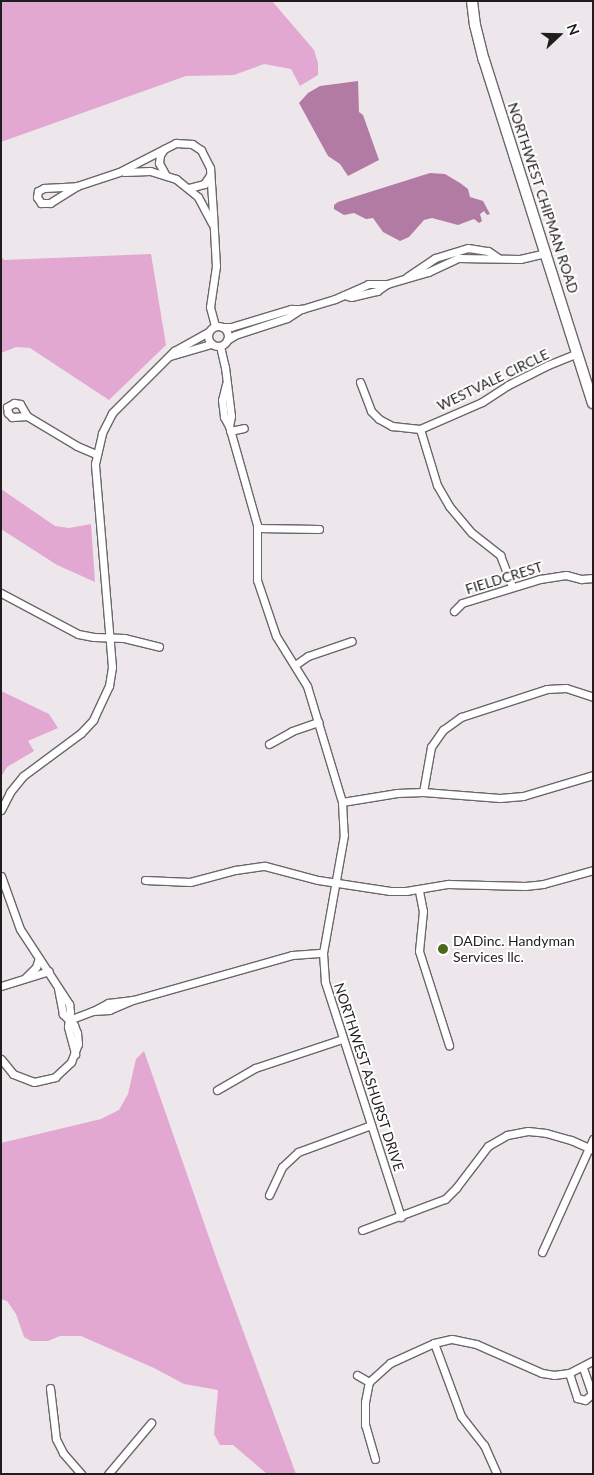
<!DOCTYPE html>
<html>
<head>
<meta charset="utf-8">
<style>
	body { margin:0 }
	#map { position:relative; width:594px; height:1475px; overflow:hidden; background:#ede6eb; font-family:Lato,sans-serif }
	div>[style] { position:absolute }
	.green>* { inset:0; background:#e2a8d2 }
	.water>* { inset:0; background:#b27ba3 }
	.roads { filter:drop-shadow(1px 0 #6c666b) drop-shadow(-1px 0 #6c666b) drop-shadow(0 1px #6c666b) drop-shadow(0 -1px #6c666b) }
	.street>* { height:7px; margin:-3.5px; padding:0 3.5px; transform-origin:3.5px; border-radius:3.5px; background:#fff }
	.street>.ring { margin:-3.5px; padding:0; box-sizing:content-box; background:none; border:7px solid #fff; border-radius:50% }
	.secondary>* { height:10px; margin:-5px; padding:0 5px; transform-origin:5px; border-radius:5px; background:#fff }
	.dots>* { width:14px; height:14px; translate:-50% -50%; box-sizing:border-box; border:2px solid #fff; border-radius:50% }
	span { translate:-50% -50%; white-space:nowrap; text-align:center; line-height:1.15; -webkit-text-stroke:4px #fff; paint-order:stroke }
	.street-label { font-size:14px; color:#201d1f }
	.poi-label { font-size:14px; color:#201d1f }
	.left { translate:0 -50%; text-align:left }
	.frame { position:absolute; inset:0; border:2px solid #201d1f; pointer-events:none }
	.north { position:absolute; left:534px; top:10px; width:50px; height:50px; -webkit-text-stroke:4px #fff; paint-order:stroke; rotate:69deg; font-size:14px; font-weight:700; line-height:20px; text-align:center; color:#201d1f }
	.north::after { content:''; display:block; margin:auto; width:18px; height:22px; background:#201d1f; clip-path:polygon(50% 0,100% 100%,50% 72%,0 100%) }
</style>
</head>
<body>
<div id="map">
	<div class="green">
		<div style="clip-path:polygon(1px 1px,272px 1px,314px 50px,318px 63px,318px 75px,300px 86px,291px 69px,264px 64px,234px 75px,186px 76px,1px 142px)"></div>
		<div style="clip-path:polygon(151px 254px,166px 345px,109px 400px,30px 348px,16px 347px,1px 353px,1px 256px,4px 260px)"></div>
		<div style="clip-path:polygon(1px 489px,55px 526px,69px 528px,91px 524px,95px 582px,57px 565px,1px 529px)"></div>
		<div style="clip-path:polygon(1px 691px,49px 714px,58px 728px,28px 741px,34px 751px,7px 767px,1px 777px)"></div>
		<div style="clip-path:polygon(144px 1051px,218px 1263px,296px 1474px,267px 1474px,233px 1445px,220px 1445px,214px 1434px,218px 1390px,184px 1384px,154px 1368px,81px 1336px,60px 1336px,48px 1341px,31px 1341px,24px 1337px,16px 1314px,7px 1301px,1px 1299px,1px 1143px,101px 1119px,119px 1110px,128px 1094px,136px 1059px)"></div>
	</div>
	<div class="water">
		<div style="clip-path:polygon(358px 81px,359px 112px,363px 115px,379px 160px,348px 176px,340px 164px,328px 156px,299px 103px,308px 93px,320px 86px)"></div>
		<div style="clip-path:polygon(430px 173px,445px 174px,460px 183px,468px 189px,470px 197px,483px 201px,490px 214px,487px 215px,484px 211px,480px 214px,482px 221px,479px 223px,474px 219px,458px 225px,432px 218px,424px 220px,409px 237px,400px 241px,383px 232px,373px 218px,366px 219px,354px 213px,344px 215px,334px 209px,334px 205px,338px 202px)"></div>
	</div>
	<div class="roads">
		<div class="street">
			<div style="left:164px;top:149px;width:7px;rotate:124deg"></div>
			<div style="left:160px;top:155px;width:8px;rotate:97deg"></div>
			<div style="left:159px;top:163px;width:13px;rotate:61deg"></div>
			<div style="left:124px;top:172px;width:26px;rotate:-2deg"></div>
			<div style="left:150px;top:171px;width:27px;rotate:17deg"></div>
			<div style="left:176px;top:179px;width:28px;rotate:39deg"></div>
			<div style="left:198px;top:197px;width:30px;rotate:62deg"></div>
			<div style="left:77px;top:186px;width:32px;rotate:148deg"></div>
			<div style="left:50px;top:203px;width:9px;rotate:180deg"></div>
			<div style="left:41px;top:203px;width:7px;rotate:-124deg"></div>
			<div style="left:37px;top:197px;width:6px;rotate:-81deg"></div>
			<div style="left:38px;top:191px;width:7px;rotate:-27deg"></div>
			<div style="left:44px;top:188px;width:33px;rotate:-3deg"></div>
			<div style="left:77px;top:186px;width:44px;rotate:-18.4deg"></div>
			<div style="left:119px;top:172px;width:64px;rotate:-27deg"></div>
			<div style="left:176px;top:143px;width:16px;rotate:4deg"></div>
			<div style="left:192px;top:144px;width:11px;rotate:34deg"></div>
			<div style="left:201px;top:150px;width:20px;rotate:63deg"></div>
			<div style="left:210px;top:168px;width:45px;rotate:86.2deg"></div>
			<div style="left:213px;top:213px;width:53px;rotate:86.8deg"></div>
			<div style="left:216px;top:266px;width:41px;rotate:98.3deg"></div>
			<div style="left:210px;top:307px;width:20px;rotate:75deg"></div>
			<div style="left:189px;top:188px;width:16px;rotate:-15deg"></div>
			<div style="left:204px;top:184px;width:11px;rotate:-56deg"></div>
			<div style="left:407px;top:277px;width:34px;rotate:-34deg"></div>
			<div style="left:435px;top:258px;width:34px;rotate:-17deg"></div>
			<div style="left:468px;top:248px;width:20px;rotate:9deg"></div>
			<div style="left:488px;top:251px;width:11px;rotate:34deg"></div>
			<div style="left:344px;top:295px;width:7px;rotate:16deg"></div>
			<div style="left:351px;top:297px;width:27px;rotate:-13deg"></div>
			<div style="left:377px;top:291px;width:12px;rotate:-35deg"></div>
			<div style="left:387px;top:284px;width:43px;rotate:-16.3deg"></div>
			<div style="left:428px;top:272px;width:33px;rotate:-25deg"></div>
			<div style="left:458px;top:258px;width:62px;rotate:0.9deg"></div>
			<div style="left:520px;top:259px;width:27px;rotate:-13deg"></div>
			<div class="ring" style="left:208px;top:326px;width:13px;height:13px"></div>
			<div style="left:223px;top:327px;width:8px"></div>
			<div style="left:231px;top:327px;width:63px;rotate:-16.7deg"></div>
			<div style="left:291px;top:309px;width:11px"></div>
			<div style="left:302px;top:309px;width:34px;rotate:-17deg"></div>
			<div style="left:335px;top:299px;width:36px;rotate:-24deg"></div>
			<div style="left:368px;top:284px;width:19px"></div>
			<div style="left:227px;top:340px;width:9px;rotate:-32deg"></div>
			<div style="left:235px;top:335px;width:55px;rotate:-18.1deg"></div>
			<div style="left:287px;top:318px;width:17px;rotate:-33deg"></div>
			<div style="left:220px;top:346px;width:22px;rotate:77deg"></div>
			<div style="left:225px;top:367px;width:49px;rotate:83deg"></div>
			<div style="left:231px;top:416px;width:10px;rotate:101deg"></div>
			<div style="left:170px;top:356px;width:43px;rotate:-16.3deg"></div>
			<div style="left:360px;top:382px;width:31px;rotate:69deg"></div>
			<div style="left:371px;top:411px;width:11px;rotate:45deg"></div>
			<div style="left:379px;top:419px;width:15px;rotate:28deg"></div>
			<div style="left:392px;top:426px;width:28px;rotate:6deg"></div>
			<div style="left:226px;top:384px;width:16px;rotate:104deg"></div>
			<div style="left:222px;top:400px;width:17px;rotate:83deg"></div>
			<div style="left:224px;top:417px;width:10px;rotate:61deg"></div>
			<div style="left:229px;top:426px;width:103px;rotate:74.2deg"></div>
			<div style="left:257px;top:525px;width:55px;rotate:90deg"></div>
			<div style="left:257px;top:580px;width:59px;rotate:71.3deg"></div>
			<div style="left:276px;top:636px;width:59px;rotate:58.2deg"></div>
			<div style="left:307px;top:686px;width:121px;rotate:73.2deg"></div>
			<div style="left:342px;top:802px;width:33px;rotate:87deg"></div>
			<div style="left:344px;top:835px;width:120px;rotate:100.1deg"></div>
			<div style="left:323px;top:953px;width:29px;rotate:86deg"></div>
			<div style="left:325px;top:982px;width:247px;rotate:72.1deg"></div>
			<div style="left:27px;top:416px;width:15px;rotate:176deg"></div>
			<div style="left:12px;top:417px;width:6px;rotate:-135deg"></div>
			<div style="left:8px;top:413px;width:6px;rotate:-99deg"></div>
			<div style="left:7px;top:407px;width:8px;rotate:-30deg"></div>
			<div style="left:14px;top:403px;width:6px;rotate:9deg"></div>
			<div style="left:20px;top:404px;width:14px;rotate:60deg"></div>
			<div style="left:27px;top:416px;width:58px;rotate:31deg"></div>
			<div style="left:77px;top:446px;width:21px;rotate:23deg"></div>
			<div style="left:420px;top:429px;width:59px;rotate:73.1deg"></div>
			<div style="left:437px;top:485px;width:24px;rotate:60deg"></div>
			<div style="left:449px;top:506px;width:35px;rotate:50deg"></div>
			<div style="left:472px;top:533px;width:36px;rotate:38deg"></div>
			<div style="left:500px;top:555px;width:33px;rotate:69deg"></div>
			<div style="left:420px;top:429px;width:68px;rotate:-23.5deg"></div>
			<div style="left:482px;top:402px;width:31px;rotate:-33deg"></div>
			<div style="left:508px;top:385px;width:45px;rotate:-26.6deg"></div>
			<div style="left:548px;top:365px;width:32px;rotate:-22deg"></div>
			<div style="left:230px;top:431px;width:14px;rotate:-12deg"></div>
			<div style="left:257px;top:528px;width:62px;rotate:0.9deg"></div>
			<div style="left:1px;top:593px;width:87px;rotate:28deg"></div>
			<div style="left:78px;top:634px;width:16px;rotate:11deg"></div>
			<div style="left:94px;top:637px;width:30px;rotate:2deg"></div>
			<div style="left:124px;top:638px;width:36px;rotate:14deg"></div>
			<div style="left:454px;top:611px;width:11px;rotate:-45deg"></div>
			<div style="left:462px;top:603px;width:82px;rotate:-17.1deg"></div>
			<div style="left:540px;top:579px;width:26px;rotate:-9deg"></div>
			<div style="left:566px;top:575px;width:16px;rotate:15deg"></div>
			<div style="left:581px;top:579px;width:12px;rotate:-5deg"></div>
			<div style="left:295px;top:665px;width:16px;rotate:-35deg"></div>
			<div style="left:308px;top:656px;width:46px;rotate:-18.8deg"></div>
			<div style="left:269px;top:744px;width:26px;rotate:-29deg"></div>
			<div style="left:292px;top:731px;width:28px;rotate:-19deg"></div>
			<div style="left:423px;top:792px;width:46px;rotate:-79.9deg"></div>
			<div style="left:431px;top:747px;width:21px;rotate:-55deg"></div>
			<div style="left:443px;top:730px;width:22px;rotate:-36deg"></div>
			<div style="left:461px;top:717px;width:90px;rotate:-18deg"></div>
			<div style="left:547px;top:689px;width:19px;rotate:-3deg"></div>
			<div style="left:566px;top:688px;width:28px;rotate:18deg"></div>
			<div style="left:342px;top:802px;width:56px;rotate:-9.3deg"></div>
			<div style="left:397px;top:793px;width:26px;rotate:-2deg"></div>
			<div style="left:423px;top:792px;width:77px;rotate:4.5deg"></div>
			<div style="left:500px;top:798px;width:23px;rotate:-5deg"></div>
			<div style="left:523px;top:796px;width:73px;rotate:-16.7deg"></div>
			<div style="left:1px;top:810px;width:20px;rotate:-63deg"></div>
			<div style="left:10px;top:792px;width:21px;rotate:-51deg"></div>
			<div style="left:23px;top:776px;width:72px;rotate:-36.6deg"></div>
			<div style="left:81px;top:733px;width:18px;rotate:-47deg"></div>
			<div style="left:93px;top:720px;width:38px;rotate:-65deg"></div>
			<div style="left:109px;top:686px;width:19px;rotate:-81deg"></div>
			<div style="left:112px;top:667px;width:204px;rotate:-94.8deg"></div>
			<div style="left:95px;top:464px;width:32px;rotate:-77deg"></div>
			<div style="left:102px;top:433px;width:22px;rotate:-63deg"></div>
			<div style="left:112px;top:413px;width:88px;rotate:-45deg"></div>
			<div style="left:174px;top:351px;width:39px;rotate:-29deg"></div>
			<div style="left:1px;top:876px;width:56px;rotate:70.3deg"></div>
			<div style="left:20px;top:929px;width:90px;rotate:56.8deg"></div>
			<div style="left:69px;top:1004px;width:8px;rotate:83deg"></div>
			<div style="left:70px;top:1012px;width:15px;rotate:98deg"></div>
			<div style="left:68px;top:1027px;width:28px;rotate:75deg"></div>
			<div style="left:145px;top:880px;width:45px;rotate:2.5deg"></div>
			<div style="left:190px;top:882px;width:47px;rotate:-14.9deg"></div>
			<div style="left:235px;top:870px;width:30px;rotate:-8deg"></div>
			<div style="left:265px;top:866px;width:55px;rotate:14.8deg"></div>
			<div style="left:318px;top:880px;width:73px;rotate:8.7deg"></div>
			<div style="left:390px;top:891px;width:16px"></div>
			<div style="left:406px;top:891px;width:43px;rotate:-9.5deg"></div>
			<div style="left:448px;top:884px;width:77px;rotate:1.5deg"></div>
			<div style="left:525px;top:886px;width:18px;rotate:-6deg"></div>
			<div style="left:543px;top:884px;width:52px;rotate:-15.6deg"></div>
			<div style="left:419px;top:891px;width:20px;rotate:79deg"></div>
			<div style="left:423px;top:911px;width:40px;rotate:95.7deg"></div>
			<div style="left:419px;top:951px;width:99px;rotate:72.3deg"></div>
			<div style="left:25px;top:978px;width:16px;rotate:-45deg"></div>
			<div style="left:36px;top:967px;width:9px;rotate:-72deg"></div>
			<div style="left:1px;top:986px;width:50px;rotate:-17.4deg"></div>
			<div style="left:93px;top:1011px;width:16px;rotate:-4deg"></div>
			<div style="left:109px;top:1010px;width:26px;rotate:-23deg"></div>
			<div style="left:133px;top:1000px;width:165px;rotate:-15.8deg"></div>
			<div style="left:292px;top:955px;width:31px;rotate:-4deg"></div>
			<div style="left:69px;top:1020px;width:26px;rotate:-21deg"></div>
			<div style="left:93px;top:1011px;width:17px;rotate:-28deg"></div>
			<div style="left:108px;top:1003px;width:23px;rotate:-7deg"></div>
			<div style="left:1px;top:1059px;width:19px;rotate:51deg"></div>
			<div style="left:13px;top:1074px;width:22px;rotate:21deg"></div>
			<div style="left:34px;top:1082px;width:22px;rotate:-13deg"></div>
			<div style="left:55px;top:1077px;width:22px;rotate:-43deg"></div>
			<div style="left:71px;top:1062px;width:19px;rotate:-69deg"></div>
			<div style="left:78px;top:1044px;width:11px;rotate:-95deg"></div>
			<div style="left:77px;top:1033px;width:9px;rotate:-111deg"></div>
			<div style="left:74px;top:1025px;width:16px;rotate:-135deg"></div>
			<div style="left:63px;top:1014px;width:26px;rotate:-101deg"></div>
			<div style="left:217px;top:1090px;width:44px;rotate:-30.1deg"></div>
			<div style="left:255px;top:1068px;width:92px;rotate:-18.4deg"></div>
			<div style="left:269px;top:1195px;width:31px;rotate:-65deg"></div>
			<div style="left:282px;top:1167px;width:22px;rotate:-43deg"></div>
			<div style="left:298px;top:1152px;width:78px;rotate:-20.3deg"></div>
			<div style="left:362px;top:1230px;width:89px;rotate:-20.5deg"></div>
			<div style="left:445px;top:1199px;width:16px;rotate:-45deg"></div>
			<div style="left:456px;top:1188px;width:53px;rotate:-52.7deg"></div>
			<div style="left:488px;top:1146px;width:22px;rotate:-30deg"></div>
			<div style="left:507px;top:1135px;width:21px;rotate:-11deg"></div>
			<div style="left:528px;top:1131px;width:18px;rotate:6deg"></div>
			<div style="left:546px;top:1133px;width:26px;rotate:16deg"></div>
			<div style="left:571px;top:1140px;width:24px;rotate:24deg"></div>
			<div style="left:542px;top:1252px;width:124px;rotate:-65.7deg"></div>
			<div style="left:434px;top:1343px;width:78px;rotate:69.7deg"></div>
			<div style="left:461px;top:1416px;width:37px;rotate:52deg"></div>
			<div style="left:484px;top:1445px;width:32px;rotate:66deg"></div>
			<div style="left:569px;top:1373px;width:26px;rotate:72deg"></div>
			<div style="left:577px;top:1398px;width:8px;rotate:14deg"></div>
			<div style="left:585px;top:1400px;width:9px;rotate:-41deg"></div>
			<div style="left:592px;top:1394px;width:28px;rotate:-109deg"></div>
			<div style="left:357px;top:1375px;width:14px;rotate:30deg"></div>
			<div style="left:50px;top:1388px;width:51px;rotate:83.3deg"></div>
			<div style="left:56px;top:1439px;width:16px;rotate:63deg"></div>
			<div style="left:63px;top:1453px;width:28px;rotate:49deg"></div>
			<div style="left:375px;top:1459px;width:35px;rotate:-106deg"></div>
			<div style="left:365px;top:1425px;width:23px;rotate:-90deg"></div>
			<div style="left:365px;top:1402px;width:20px;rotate:-79deg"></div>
			<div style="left:369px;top:1382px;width:28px;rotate:-42deg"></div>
			<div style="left:390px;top:1363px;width:48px;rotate:-24.4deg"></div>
			<div style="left:434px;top:1343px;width:18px;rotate:-13deg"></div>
			<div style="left:452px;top:1339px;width:25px;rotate:12deg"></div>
			<div style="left:476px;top:1344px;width:72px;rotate:23.7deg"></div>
			<div style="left:542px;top:1373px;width:12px;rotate:9deg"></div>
			<div style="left:554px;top:1375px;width:15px;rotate:-8deg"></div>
			<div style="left:569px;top:1373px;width:27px;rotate:-27deg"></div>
			<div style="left:108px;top:1474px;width:67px;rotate:-49.9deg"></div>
		</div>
		<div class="secondary">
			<div style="left:472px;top:1px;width:24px;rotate:83deg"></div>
			<div style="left:475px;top:25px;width:36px;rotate:76deg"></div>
			<div style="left:484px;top:60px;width:360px;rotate:72.4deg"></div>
		</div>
	</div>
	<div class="dots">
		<div style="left:443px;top:949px;background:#4d681b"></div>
	</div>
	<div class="street-label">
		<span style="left:543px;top:198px;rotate:72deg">NORTHWEST CHIPMAN ROAD</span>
		<span style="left:493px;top:380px;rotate:-26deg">WESTVALE CIRCLE</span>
		<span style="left:504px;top:578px;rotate:-17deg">FIELDCREST</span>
		<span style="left:369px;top:1077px;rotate:72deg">NORTHWEST ASHURST DRIVE</span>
	</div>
	<div class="poi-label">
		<span class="left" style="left:453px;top:949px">DADinc. Handyman<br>Services llc.</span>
	</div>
	<div class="frame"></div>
	<div class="north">N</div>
</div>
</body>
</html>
